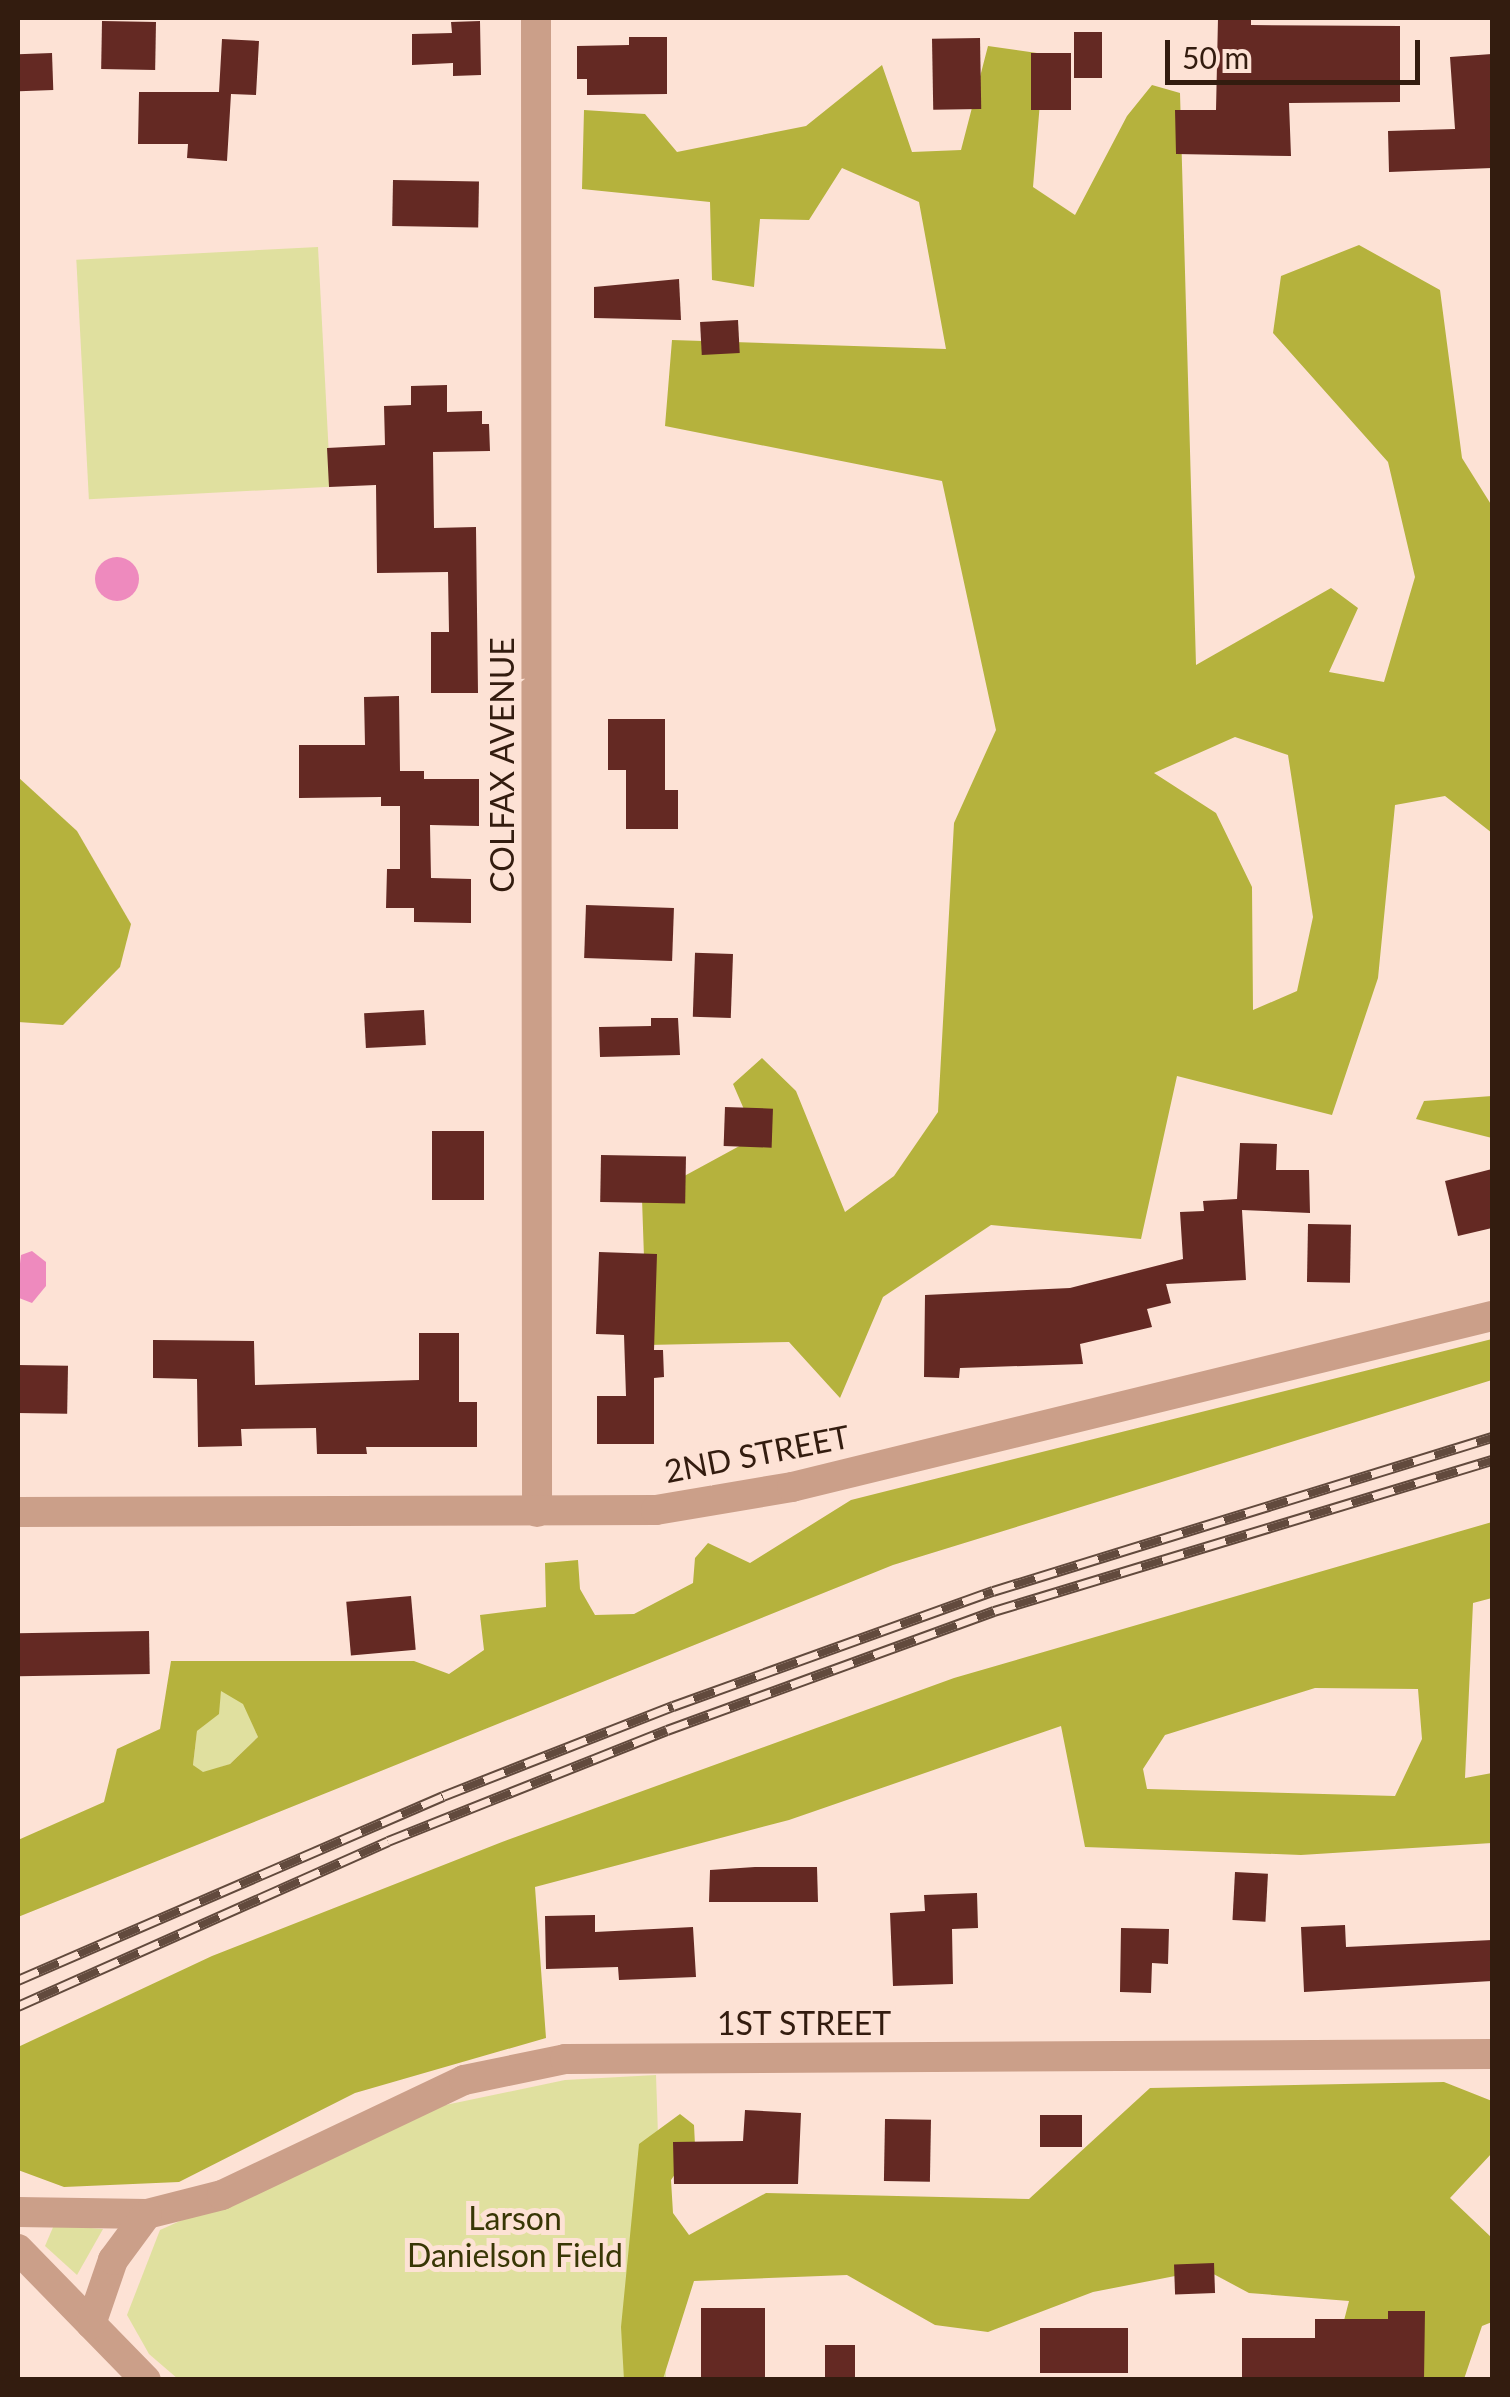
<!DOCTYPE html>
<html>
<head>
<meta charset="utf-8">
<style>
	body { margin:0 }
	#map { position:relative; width:1510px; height:2397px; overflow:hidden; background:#fde2d5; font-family:Lato,sans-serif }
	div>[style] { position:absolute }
	.green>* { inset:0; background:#e0e09f; transform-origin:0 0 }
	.forest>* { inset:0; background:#b5b23d }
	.water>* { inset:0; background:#ee8abe }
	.round { border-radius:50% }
	.building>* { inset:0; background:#642923; transform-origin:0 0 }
	.minor>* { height:30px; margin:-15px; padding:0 15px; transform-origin:15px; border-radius:15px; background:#cb9f89 }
	.rail>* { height:11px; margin-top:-5.5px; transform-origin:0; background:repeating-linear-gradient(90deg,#fde2d5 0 22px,#624a3d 0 44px); box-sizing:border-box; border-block:2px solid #624a3d }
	span { translate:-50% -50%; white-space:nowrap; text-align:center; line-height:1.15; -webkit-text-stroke:10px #fde2d5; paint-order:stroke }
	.street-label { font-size:32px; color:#331c0f }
	.park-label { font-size:32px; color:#383705 }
	.frame { position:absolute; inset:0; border:20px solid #331c0f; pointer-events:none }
	.scale { position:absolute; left:1165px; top:40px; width:255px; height:45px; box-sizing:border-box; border:5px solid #331c0f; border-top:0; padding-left:12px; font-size:30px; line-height:35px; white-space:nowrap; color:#331c0f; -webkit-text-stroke:8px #fde2d5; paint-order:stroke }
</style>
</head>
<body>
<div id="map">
	<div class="green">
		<div style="left:318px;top:247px;width:240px;height:242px;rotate:87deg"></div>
		<div style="clip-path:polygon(221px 1690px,244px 1704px,258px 1737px,230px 1764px,203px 1773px,193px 1765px,197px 1731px,218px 1714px)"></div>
		<div style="clip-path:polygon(656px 2075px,666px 2379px,178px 2379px,149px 2354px,127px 2315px,160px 2230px,431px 2108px,565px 2080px)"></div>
		<div style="clip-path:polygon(54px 2225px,103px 2229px,77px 2275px,45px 2246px)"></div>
	</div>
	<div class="forest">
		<div style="clip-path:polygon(evenodd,988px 46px,1044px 54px,1033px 187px,1075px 215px,1127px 116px,1152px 85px,1180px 93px,1196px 665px,1331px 588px,1358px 608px,1329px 672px,1384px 682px,1415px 577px,1388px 462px,1273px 333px,1281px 276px,1359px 245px,1440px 290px,1462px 458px,1492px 506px,1492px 833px,1445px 796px,1395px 805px,1378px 978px,1332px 1115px,1177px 1076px,1141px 1239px,991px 1225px,883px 1297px,840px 1398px,789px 1342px,647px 1345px,642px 1199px,756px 1137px,733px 1084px,762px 1058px,796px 1091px,845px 1212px,894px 1176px,938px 1112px,954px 823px,996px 730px,942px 481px,665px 426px,672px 340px,946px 349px,919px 202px,842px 168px,809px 220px,760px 219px,754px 287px,712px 280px,710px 202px,582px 189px,584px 110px,645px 114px,677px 152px,806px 126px,882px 65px,912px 152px,961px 150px,988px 46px,1235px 737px,1288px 755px,1313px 917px,1297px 991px,1253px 1010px,1252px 887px,1216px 813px,1154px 773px,1235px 737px)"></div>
		<div style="clip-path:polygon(18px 777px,77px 831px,131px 924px,120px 967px,63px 1025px,18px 1022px)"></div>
		<div style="clip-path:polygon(1492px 1096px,1492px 1138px,1416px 1119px,1424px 1101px)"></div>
		<div style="clip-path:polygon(evenodd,1492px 1339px,1492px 1380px,893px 1565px,18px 1917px,18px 1840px,104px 1802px,117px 1749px,160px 1729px,171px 1661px,414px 1661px,449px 1674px,484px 1650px,480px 1615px,546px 1607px,545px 1563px,578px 1560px,580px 1589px,595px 1615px,634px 1614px,693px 1583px,695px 1558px,708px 1543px,750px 1563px,851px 1500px,1492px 1339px,221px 1691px,243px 1704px,258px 1737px,230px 1764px,203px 1772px,193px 1765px,197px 1731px,219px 1714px,221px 1691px)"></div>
		<div style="clip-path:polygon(evenodd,1492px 1522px,1492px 1598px,1473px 1603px,1465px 1778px,1492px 1773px,1492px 1843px,1301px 1855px,1085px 1847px,1061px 1726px,789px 1820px,535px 1887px,546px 2038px,355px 2093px,179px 2182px,64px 2187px,18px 2170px,18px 2047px,212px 1956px,502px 1842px,954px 1678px,1492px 1522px,1315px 1688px,1418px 1689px,1422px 1739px,1395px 1796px,1147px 1789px,1143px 1769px,1165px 1735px,1315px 1688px)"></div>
		<div style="clip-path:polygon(1444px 2082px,1492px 2101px,1492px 2153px,1450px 2198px,1492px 2238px,1492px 2322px,1482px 2326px,1464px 2379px,1329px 2379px,1349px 2301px,1249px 2293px,1206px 2270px,1093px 2292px,988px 2332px,935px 2325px,847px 2275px,694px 2281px,663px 2379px,624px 2380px,621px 2327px,639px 2144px,680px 2114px,694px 2125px,695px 2145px,671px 2180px,673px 2213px,689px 2235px,766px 2193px,1029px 2199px,1150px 2088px)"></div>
	</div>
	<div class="water">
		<div class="round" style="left:95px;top:557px;width:44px;height:44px"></div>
		<div style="clip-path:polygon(32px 1251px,46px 1262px,46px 1286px,32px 1303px,19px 1298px,18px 1280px,21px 1255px)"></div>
	</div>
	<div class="building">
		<div style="clip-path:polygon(1218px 18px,1251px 18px,1251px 25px,1400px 26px,1400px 102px,1289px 103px,1291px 156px,1176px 154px,1175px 110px,1216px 110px)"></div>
		<div style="left:102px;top:21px;width:54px;height:48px;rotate:1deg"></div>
		<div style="clip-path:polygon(480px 21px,481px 75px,453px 76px,453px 63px,412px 65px,412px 34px,452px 33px,451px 22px)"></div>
		<div style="left:1074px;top:32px;width:28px;height:46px"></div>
		<div style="clip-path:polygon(629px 37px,667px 37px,667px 94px,587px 95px,587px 79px,577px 79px,577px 46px,629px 45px)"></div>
		<div style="left:980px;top:38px;width:71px;height:48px;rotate:89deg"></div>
		<div style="clip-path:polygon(222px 39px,259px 41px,256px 95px,231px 94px,227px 161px,187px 158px,188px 144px,138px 144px,139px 92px,219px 92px)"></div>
		<div style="left:52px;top:53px;width:37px;height:34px;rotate:88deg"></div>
		<div style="left:1031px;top:53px;width:40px;height:57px"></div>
		<div style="clip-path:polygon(1492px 54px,1492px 168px,1389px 172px,1388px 131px,1455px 129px,1450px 57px)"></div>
		<div style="left:393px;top:180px;width:86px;height:46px;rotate:1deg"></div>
		<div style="clip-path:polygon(679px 279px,681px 320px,594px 318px,594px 287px)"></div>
		<div style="left:738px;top:320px;width:33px;height:38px;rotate:87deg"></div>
		<div style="clip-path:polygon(447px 385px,447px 412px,482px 411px,482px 424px,489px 424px,490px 451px,433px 452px,434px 528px,476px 527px,478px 693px,431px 693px,431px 632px,449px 632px,448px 572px,377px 573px,376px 485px,329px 487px,327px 448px,385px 445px,384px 406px,411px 405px,411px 386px)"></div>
		<div style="clip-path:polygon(399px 696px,400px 771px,424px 771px,424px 779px,479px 779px,479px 826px,430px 825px,431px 878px,471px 879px,471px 923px,414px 922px,414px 908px,386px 908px,387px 869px,400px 869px,400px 806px,381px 806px,381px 797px,299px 798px,299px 745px,365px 745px,364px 697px)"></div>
		<div style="clip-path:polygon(608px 719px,665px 719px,665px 790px,678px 790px,678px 829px,626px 829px,626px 770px,608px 770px)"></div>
		<div style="left:586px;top:905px;width:88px;height:53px;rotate:2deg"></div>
		<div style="left:733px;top:954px;width:64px;height:38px;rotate:92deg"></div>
		<div style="left:424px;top:1010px;width:35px;height:60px;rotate:87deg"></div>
		<div style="clip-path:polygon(651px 1018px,678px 1018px,680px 1055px,600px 1057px,599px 1027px,651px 1026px)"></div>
		<div style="left:725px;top:1107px;width:48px;height:39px;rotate:2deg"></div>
		<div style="left:432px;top:1131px;width:52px;height:69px"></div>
		<div style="clip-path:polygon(1240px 1143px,1277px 1144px,1276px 1170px,1309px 1170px,1310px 1213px,1242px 1210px,1246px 1280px,1166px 1284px,1171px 1303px,1147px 1309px,1152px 1327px,1080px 1344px,1083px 1364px,960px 1368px,959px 1378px,924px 1377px,925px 1295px,1070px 1288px,1183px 1259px,1180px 1212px,1204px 1211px,1203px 1201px,1237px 1199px)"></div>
		<div style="left:601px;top:1155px;width:85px;height:47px;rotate:1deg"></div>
		<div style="clip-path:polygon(1492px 1169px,1492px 1228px,1458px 1236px,1445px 1181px)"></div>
		<div style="left:1308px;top:1224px;width:43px;height:58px;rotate:1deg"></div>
		<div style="clip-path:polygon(599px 1252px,657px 1254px,654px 1350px,663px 1350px,664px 1377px,654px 1378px,654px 1444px,597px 1444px,597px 1396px,626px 1396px,624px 1335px,596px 1334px)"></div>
		<div style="clip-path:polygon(419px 1333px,459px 1333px,459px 1402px,477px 1402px,477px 1447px,366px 1447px,367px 1454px,317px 1454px,316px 1428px,241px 1429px,242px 1446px,198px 1447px,197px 1379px,153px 1378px,153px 1340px,254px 1341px,255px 1385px,419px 1380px)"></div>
		<div style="left:18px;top:1365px;width:50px;height:48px;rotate:1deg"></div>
		<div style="left:411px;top:1596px;width:54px;height:65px;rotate:85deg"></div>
		<div style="left:149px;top:1631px;width:43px;height:131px;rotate:89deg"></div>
		<div style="clip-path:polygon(755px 1867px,817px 1867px,818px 1902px,709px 1902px,710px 1870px)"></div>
		<div style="left:1235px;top:1872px;width:33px;height:48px;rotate:3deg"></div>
		<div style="clip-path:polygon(977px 1893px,978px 1928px,952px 1929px,953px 1984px,893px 1986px,890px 1913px,925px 1911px,924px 1895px)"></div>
		<div style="clip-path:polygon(595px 1915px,595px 1932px,693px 1927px,696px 1977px,619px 1980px,618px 1967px,546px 1969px,545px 1916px)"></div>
		<div style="clip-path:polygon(1345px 1925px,1346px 1947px,1492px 1940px,1492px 1981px,1304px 1992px,1301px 1927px)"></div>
		<div style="clip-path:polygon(1121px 1928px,1169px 1929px,1168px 1964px,1152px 1963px,1151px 1993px,1120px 1992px)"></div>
		<div style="clip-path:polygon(745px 2110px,801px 2113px,798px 2184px,674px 2184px,673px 2142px,743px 2141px)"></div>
		<div style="left:1082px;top:2115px;width:32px;height:42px;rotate:90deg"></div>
		<div style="left:885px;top:2119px;width:46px;height:62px;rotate:1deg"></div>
		<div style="left:1214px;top:2263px;width:30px;height:40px;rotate:88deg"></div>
		<div style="left:701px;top:2308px;width:64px;height:72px"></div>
		<div style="clip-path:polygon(1388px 2311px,1425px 2311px,1424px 2380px,1242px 2380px,1242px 2338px,1315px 2338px,1315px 2319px,1388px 2319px)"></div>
		<div style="left:1040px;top:2328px;width:88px;height:45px"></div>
		<div style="left:825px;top:2345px;width:30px;height:35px"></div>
	</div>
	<div class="minor">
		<div style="left:536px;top:18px;width:1494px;rotate:89.96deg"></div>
		<div style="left:18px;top:1512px;width:638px;rotate:-0.18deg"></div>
		<div style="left:656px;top:1510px;width:138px;rotate:-9.6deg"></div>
		<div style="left:792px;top:1487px;width:721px;rotate:-13.73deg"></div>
		<div style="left:18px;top:2212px;width:129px;rotate:0.9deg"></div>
		<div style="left:147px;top:2214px;width:77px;rotate:-14.2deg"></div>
		<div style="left:222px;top:2195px;width:268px;rotate:-25.4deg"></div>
		<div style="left:464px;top:2080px;width:103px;rotate:-11.7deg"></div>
		<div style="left:565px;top:2059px;width:927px;rotate:-0.31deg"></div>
		<div style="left:18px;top:2249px;width:183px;rotate:45.7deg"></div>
		<div style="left:91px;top:2324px;width:68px;rotate:-71deg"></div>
		<div style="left:113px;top:2260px;width:57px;rotate:-53.5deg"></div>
	</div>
	<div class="rail">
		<div style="left:18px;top:1980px;width:463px;rotate:-23.4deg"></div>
		<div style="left:443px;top:1796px;width:247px;rotate:-21.4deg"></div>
		<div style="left:673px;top:1706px;width:340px;rotate:-19.8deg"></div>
		<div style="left:993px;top:1591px;width:522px;rotate:-17.15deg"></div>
		<div style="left:18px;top:2006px;width:405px;rotate:-24deg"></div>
		<div style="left:388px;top:1841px;width:300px;rotate:-21.7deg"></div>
		<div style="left:667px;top:1730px;width:348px;rotate:-20deg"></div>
		<div style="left:994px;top:1611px;width:520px;rotate:-16.87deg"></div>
	</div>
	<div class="street-label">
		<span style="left:502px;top:765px;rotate:-90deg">COLFAX AVENUE</span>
		<span style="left:757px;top:1454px;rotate:-11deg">2ND STREET</span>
		<span style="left:804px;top:2023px">1ST STREET</span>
	</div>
	<div class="park-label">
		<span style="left:515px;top:2237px">Larson<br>Danielson Field</span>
	</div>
	<div class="frame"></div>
	<div class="scale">50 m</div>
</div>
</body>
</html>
